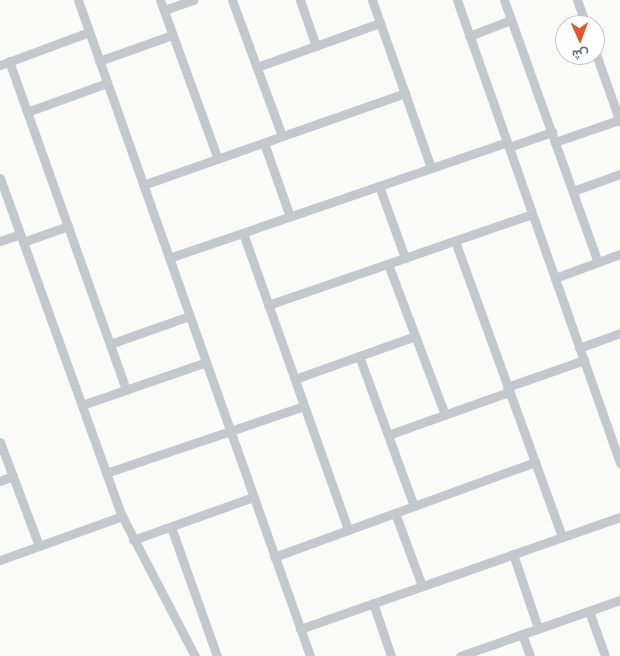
<!DOCTYPE html>
<html>
<head>
<meta charset="utf-8">
<style>
	body { margin:0 }
	#map { position:relative; width:620px; height:656px; overflow:hidden; background:#fafaf8; font-family:"Fira Sans",Vazirmatn,sans-serif }
	div>[style] { position:absolute }
	.minor>* { height:9px; margin:-4.5px; padding:0 4.5px; transform-origin:4.5px; border-radius:4.5px; background:#c3c8cc }
	span { translate:-50% -50%; white-space:nowrap; text-align:center; line-height:1.15; -webkit-text-stroke:5px #fff; paint-order:stroke }
	.north { position:absolute; left:555px; top:15px; width:50px; height:50px; box-sizing:border-box; background:#fff; border:1px solid #c1c8cd; border-radius:50%; rotate:178deg; font-size:14px; font-weight:700; line-height:20px; text-align:center; color:#657683 }
	.north::after { content:''; display:block; margin:auto; width:18px; height:22px; background:#e4572e; clip-path:polygon(50% 0,100% 100%,50% 72%,0 100%) }
</style>
</head>
<body>
<div id="map">
	<div class="minor">
		<div style="left:78px;top:0;width:696px;rotate:70.52deg"></div>
		<div style="left:160px;top:0;width:169px;rotate:70deg"></div>
		<div style="left:232px;top:0;width:145px;rotate:69.8deg"></div>
		<div style="left:300px;top:0;width:49px;rotate:70.8deg"></div>
		<div style="left:372px;top:0;width:178px;rotate:70.6deg"></div>
		<div style="left:457px;top:0;width:491px;rotate:70.6deg"></div>
		<div style="left:504px;top:0;width:278px;rotate:70.3deg"></div>
		<div style="left:577px;top:0;width:27px;rotate:70deg"></div>
		<div style="left:164px;top:10px;width:31px;rotate:-19deg"></div>
		<div style="left:469px;top:36px;width:45px;rotate:-20.9deg"></div>
		<div style="left:595px;top:51px;width:75px;rotate:70.6deg"></div>
		<div style="left:9px;top:61px;width:349px;rotate:70.4deg"></div>
		<div style="left:99px;top:61px;width:77px;rotate:-19.6deg"></div>
		<div style="left:0;top:65px;width:95px;rotate:-20.3deg"></div>
		<div style="left:257px;top:67px;width:131px;rotate:-19.7deg"></div>
		<div style="left:27px;top:112px;width:85px;rotate:-19.9deg"></div>
		<div style="left:555px;top:142px;width:68px;rotate:-19deg"></div>
		<div style="left:264px;top:143px;width:78px;rotate:70.6deg"></div>
		<div style="left:509px;top:147px;width:46px;rotate:-19.2deg"></div>
		<div style="left:0;top:178px;width:359px;rotate:70.2deg"></div>
		<div style="left:122px;top:516px;width:158px;rotate:62.5deg"></div>
		<div style="left:143px;top:185px;width:278px;rotate:-19.3deg"></div>
		<div style="left:379px;top:186px;width:77px;rotate:70.1deg"></div>
		<div style="left:573px;top:191px;width:50px;rotate:-19.9deg"></div>
		<div style="left:243px;top:233px;width:315px;rotate:70.5deg"></div>
		<div style="left:0;top:241px;width:21px;rotate:-19deg"></div>
		<div style="left:455px;top:241px;width:315px;rotate:70.1deg"></div>
		<div style="left:23px;top:242px;width:48px;rotate:-19.6deg"></div>
		<div style="left:169px;top:258px;width:357px;rotate:-18.9deg"></div>
		<div style="left:388px;top:264px;width:161px;rotate:69.3deg"></div>
		<div style="left:555px;top:278px;width:69px;rotate:-20.3deg"></div>
		<div style="left:268px;top:305px;width:279px;rotate:-19deg"></div>
		<div style="left:110px;top:344px;width:84px;rotate:-19.5deg"></div>
		<div style="left:579px;top:348px;width:44px;rotate:-20.1deg"></div>
		<div style="left:359px;top:356px;width:160px;rotate:69.9deg"></div>
		<div style="left:295px;top:379px;width:127px;rotate:-19.7deg"></div>
		<div style="left:507px;top:387px;width:82px;rotate:-19.3deg"></div>
		<div style="left:82px;top:405px;width:131px;rotate:-19.1deg"></div>
		<div style="left:388px;top:435px;width:128px;rotate:-19.6deg"></div>
		<div style="left:0;top:442px;width:111px;rotate:69.4deg"></div>
		<div style="left:106px;top:473px;width:209px;rotate:-18.7deg"></div>
		<div style="left:0;top:481px;width:14px;rotate:-21deg"></div>
		<div style="left:395px;top:513px;width:78px;rotate:69.7deg"></div>
		<div style="left:171px;top:527px;width:137px;rotate:70.4deg"></div>
		<div style="left:133px;top:540px;width:127px;rotate:-19.7deg"></div>
		<div style="left:513px;top:554px;width:78px;rotate:71.3deg"></div>
		<div style="left:274px;top:557px;width:278px;rotate:-20deg"></div>
		<div style="left:0;top:560px;width:130px;rotate:-19.8deg"></div>
		<div style="left:373px;top:603px;width:56px;rotate:71.2deg"></div>
		<div style="left:589px;top:611px;width:48px;rotate:70.4deg"></div>
		<div style="left:300px;top:629px;width:339px;rotate:-19.3deg"></div>
		<div style="left:522px;top:634px;width:23px;rotate:70deg"></div>
		<div style="left:460px;top:656px;width:170px;rotate:-19.3deg"></div>
	</div>
	<div class="north">ش</div>
</div>
</body>
</html>
